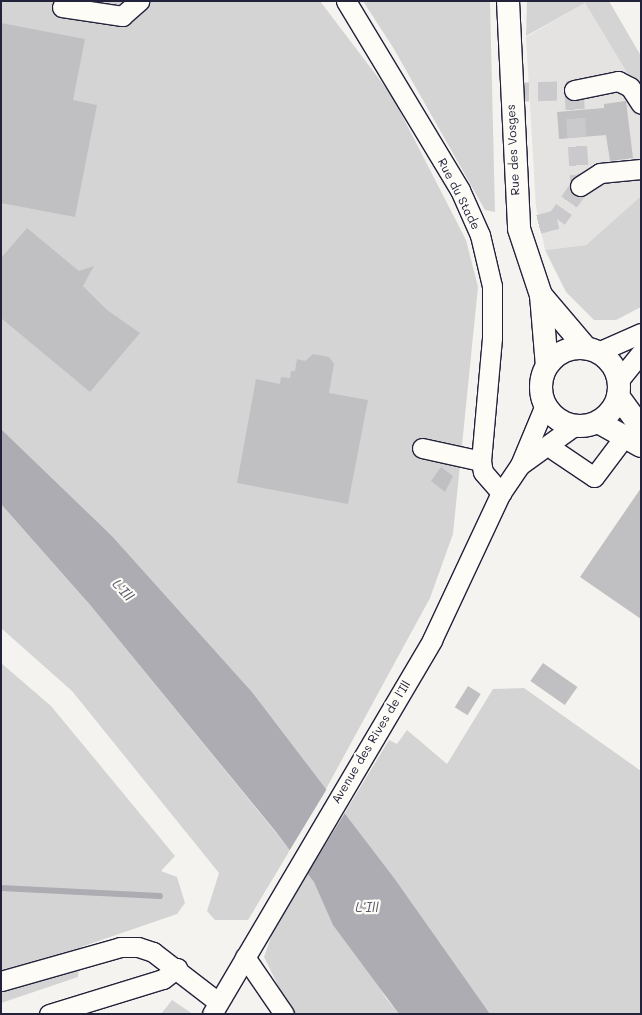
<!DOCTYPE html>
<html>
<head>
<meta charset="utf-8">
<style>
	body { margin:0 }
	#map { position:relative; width:642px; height:1015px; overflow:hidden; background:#f4f3ef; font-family:Mali,sans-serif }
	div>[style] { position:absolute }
	.built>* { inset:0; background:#e4e3e2 }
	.green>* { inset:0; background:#d5d4d5 }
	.water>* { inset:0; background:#acacb2 }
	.pier>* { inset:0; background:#f4f3ef }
	.stream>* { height:5.5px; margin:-2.75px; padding:0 2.75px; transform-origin:2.75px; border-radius:2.75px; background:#acacb2 }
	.building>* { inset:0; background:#c0bfc2; transform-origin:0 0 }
	.minor-tunnel>* { height:19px; margin-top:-9.5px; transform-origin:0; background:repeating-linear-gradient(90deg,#cac9cb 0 19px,transparent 0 28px) }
	.roads { filter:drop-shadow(1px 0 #22223b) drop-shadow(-1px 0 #22223b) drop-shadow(0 1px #22223b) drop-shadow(0 -1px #22223b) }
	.minor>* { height:19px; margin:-9.5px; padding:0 9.5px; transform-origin:9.5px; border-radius:9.5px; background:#fdfcf7 }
	.major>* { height:22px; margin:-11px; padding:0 11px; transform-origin:11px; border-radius:11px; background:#fdfcf7 }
	.major>.ring { margin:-11px; padding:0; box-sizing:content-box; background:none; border:22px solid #fdfcf7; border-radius:50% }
	span { translate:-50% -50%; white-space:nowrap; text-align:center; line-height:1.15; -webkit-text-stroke:4.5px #fdfcf7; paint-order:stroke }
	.street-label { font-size:12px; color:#22223b }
	.water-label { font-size:14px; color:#59596b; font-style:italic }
	.frame { position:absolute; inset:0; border:2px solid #22223b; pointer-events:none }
</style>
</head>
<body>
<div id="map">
	<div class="built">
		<div style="clip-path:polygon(585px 3px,641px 96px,641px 196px,586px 245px,545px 250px,536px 207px,526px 37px)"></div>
	</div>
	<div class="green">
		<div style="clip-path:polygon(1px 1px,320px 1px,392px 96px,466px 240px,478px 287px,453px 534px,430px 598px,326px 789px,252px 692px,112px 536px,1px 429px)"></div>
		<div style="clip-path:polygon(363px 1px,490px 1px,495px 212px,485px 210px,394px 49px)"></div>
		<div style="clip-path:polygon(527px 1px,609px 1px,641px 56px,641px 96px,585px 3px,526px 36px)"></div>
		<div style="clip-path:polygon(641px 196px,641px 307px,616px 320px,594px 320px,566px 292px,545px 250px,586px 245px)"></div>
		<div style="clip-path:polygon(1px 504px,91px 606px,290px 850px,248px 920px,215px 920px,207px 911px,219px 873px,72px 691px,1px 628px)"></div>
		<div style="clip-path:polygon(1px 663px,51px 706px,175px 856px,161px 871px,177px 877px,185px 903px,177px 914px,81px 947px,78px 977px,1px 1003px)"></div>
		<div style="clip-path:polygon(524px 688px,641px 771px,641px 1014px,490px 1014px,344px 814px,389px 740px,397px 744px,407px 730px,447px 764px,493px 689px)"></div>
		<div style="clip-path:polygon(308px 872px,386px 998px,399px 1014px,292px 1014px,264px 957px,272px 934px)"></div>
		<div style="clip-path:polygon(172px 1000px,193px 1014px,161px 1014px)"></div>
	</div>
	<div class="water">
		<div style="clip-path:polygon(1px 429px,112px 536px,252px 692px,394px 878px,490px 1014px,399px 1014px,333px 925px,314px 882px,276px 832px,91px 606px,1px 504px)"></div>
	</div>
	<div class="pier">
		<div style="clip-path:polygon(328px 787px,346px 811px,306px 876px,288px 853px)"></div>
	</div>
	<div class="stream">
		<div style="left:1px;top:888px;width:159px;rotate:2.9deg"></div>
	</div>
	<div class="building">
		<div style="clip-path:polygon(1px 23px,85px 39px,73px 100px,97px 105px,75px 217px,1px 203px)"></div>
		<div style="clip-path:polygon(626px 101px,633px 158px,610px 161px,606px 135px,559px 139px,557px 112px,604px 108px,604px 104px)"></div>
		<div style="clip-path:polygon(27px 228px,79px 271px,94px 266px,83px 286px,107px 310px,140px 333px,90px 392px,1px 318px,1px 258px)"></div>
		<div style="clip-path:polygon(313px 354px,329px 357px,334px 364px,329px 393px,368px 400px,348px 504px,237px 483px,256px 379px,280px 384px,281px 377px,290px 378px,291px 371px,295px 371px,297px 359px,305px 361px)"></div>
		<div style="clip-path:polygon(441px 467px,453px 476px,445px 492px,431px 481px)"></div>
		<div style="clip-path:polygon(641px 488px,641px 619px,580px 577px)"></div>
		<div style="left:543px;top:663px;width:42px;height:22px;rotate:35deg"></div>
		<div style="left:468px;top:686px;width:15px;height:25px;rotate:32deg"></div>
	</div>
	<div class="minor-tunnel">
		<div style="left:510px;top:92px;width:64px;rotate:-1.8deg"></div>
		<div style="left:574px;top:90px;width:96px;rotate:86.4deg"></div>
		<div style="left:580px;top:186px;width:40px;rotate:124.9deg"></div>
		<div style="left:557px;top:219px;width:39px;rotate:165deg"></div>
	</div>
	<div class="roads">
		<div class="minor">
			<div style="left:346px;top:1px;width:221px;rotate:58.9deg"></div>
			<div style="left:460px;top:190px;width:49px;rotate:66deg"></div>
			<div style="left:480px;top:235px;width:52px;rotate:76.8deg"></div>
			<div style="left:492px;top:286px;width:52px;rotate:90deg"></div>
			<div style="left:492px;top:338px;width:123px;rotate:95.1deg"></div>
			<div style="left:481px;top:461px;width:11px;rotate:80deg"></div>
			<div style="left:483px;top:472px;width:28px;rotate:49deg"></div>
			<div style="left:62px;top:7px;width:61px;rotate:8.5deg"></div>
			<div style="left:122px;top:16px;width:23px;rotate:-41deg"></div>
			<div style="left:574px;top:90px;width:45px;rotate:-11.6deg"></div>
			<div style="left:618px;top:81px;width:13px;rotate:27deg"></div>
			<div style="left:630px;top:87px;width:20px;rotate:57deg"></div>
			<div style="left:580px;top:186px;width:24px;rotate:-33deg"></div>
			<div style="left:600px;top:173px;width:41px;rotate:-5.6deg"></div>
			<div style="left:598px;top:352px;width:47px;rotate:-23.8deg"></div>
			<div style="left:619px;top:380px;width:35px;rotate:-51deg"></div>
			<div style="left:422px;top:448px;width:60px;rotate:12.4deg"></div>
			<div style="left:554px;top:450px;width:48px;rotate:34deg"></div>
			<div style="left:594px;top:477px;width:40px;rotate:-53deg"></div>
			<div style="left:520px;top:465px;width:67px;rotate:-35.8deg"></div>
			<div style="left:245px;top:957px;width:69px;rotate:55.6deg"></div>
			<div style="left:1px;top:981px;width:124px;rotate:-15.9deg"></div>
			<div style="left:120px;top:947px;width:18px"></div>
			<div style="left:138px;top:947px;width:16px;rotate:18deg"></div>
			<div style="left:153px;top:952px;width:82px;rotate:37.6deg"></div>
			<div style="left:49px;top:1014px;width:119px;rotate:-17.1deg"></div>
			<div style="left:163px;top:979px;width:18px;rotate:-38deg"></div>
			<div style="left:212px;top:1014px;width:434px;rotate:-59.5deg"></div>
			<div style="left:432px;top:640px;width:162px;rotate:-64.9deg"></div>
			<div style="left:501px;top:493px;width:34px;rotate:-56deg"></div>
			<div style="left:520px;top:465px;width:65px;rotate:-67.4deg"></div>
		</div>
		<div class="major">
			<div style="left:508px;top:1px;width:228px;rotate:87.2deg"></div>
			<div style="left:519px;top:229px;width:70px;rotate:71.6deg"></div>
			<div style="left:541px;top:295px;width:70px;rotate:49.7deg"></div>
			<div style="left:541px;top:295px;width:71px;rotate:85.2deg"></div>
			<div class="ring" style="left:541px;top:348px;width:56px;height:56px"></div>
			<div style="left:618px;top:396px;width:39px;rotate:54deg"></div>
			<div style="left:598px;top:422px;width:49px;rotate:29.2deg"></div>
		</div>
	</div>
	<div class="street-label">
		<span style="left:513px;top:150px;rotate:-93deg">Rue des Vosges</span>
		<span style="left:459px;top:194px;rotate:63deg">Rue du Stade</span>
		<span style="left:371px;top:742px;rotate:-59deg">Avenue des Rives de l'Ill</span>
	</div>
	<div class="water-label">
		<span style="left:123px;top:590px;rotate:48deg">L'Ill</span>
		<span style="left:367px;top:907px">L'Ill</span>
	</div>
	<div class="frame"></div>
</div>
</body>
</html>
